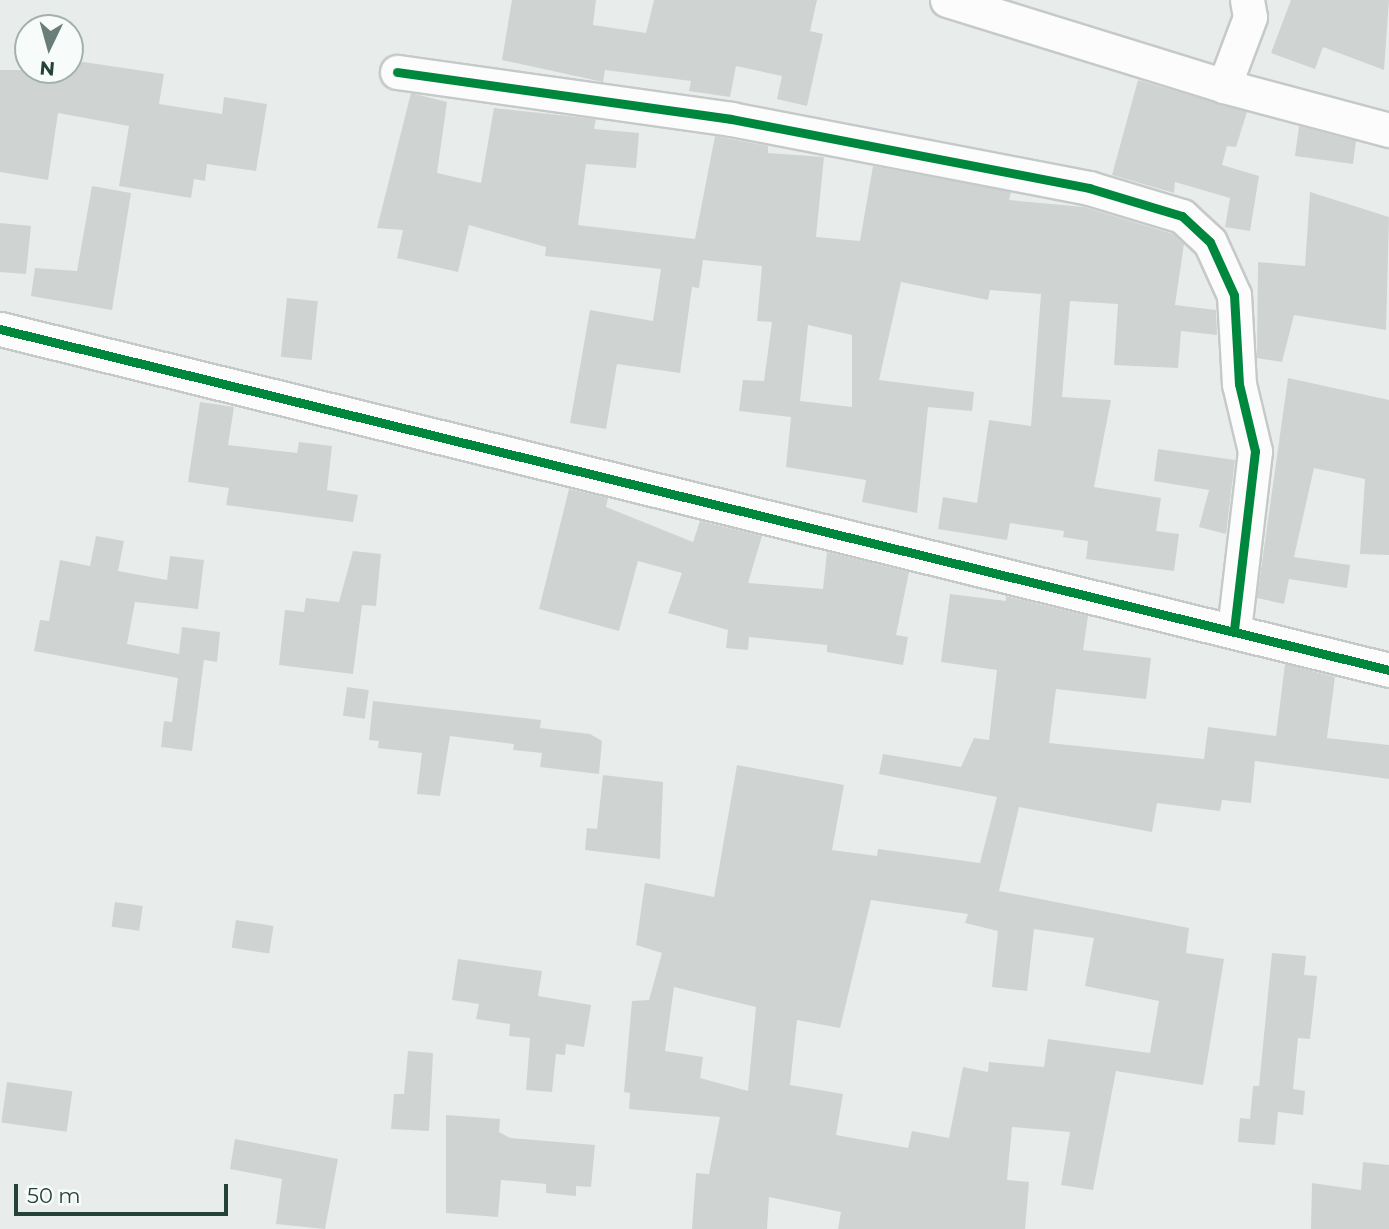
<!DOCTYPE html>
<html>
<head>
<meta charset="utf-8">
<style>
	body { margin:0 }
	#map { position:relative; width:1389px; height:1229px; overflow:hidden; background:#e8edeb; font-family:Montserrat,sans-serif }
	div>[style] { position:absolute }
	.building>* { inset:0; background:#cfd4d2; transform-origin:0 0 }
	.roads { filter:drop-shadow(2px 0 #c5cac8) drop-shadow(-2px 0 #c5cac8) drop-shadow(0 2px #c5cac8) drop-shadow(0 -2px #c5cac8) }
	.street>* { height:33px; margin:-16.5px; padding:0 16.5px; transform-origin:16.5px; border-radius:16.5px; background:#fcfcfc }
	.cycleway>* { height:9px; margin:-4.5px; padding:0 4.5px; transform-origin:4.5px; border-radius:4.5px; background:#00873e }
	span { translate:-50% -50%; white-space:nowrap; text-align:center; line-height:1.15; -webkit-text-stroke:6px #f7fbf9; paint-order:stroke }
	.north { position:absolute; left:14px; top:14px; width:70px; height:70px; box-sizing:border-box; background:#f7fbf9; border:2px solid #a3b1ad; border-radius:50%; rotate:185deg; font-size:19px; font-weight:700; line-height:28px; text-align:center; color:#24423a }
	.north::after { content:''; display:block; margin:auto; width:24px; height:32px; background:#697e78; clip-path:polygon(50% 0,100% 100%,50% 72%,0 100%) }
	.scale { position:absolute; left:14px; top:1184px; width:214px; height:32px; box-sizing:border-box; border:4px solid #24423a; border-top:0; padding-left:9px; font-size:21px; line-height:24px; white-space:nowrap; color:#24423a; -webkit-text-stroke:5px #f7fbf9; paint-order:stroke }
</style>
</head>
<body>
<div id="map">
	<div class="building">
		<div style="clip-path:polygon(512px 0,596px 0,593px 25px,646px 33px,654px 0,817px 0,810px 31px,823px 34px,807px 106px,777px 99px,782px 76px,736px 66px,730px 97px,689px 91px,691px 81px,605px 70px,603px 82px,502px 60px)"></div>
		<div style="clip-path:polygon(1291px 0,1389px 0,1384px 70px,1323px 47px,1315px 69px,1271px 53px)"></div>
		<div style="clip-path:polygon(70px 60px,164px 74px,159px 104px,222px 114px,224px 97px,267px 104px,256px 171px,207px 164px,205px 181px,194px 179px,191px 198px,119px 186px,129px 126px,58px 113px,48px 180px,0 172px,0 70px,70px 70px)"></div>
		<div style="clip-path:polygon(1138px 80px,1247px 112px,1236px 147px,1227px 146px,1222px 165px,1259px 176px,1250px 231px,1225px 227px,1230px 198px,1175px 182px,1174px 193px,1112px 175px)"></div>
		<div style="clip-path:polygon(evenodd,411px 93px,447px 102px,437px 173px,481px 183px,494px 108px,596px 119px,594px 129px,639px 133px,636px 168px,586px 164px,578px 225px,695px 239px,715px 136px,768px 146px,768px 153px,824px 157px,816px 237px,860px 241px,873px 166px,1011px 192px,1009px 200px,1084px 207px,1173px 234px,1184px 244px,1175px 305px,1216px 310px,1217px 335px,1181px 331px,1178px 368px,1114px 365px,1118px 304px,1070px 301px,1062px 397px,1111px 400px,1094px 487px,1161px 498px,1156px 531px,1179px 534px,1174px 571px,1086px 559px,1088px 541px,1063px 537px,1064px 531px,1010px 523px,1007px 540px,938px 529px,943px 497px,977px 503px,989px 420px,1031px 426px,1041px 294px,990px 290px,988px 300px,901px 282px,879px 380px,974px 392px,972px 411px,928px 407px,917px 513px,862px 502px,866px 480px,786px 467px,791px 417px,739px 411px,743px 380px,764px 381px,772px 322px,757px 321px,762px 266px,703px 260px,699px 288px,692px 287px,680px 373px,617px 364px,606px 429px,570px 423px,590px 310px,653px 321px,661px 269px,545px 256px,546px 247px,469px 225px,458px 272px,397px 258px,403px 230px,377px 228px,411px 93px,808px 325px,852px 335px,852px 407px,800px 401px,808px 325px)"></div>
		<div style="clip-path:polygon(1299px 126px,1356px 141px,1353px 164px,1295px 156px)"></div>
		<div style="clip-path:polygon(92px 186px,131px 193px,112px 310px,31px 296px,35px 268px,77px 271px)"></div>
		<div style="clip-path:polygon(1310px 192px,1389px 217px,1386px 330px,1294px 315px,1282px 362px,1257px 358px,1258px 262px,1305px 266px)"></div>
		<div style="clip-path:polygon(0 223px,31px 226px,26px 274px,0 272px)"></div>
		<div style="left:287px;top:298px;width:31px;height:59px;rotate:6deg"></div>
		<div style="clip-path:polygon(1288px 378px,1389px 400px,1389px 555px,1360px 554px,1365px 479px,1314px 468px,1294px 557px,1350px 565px,1347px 588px,1289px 579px,1284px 604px,1257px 598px)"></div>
		<div style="clip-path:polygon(200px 402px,234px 407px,228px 445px,297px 453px,299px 442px,332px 446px,327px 490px,358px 495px,353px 522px,226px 505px,229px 488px,188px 482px)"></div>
		<div style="clip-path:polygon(1158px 449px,1235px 460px,1226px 534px,1199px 527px,1209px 490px,1154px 481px)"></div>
		<div style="clip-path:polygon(569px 489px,608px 498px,606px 507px,693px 542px,700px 521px,762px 536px,748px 583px,823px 589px,827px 552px,909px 572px,896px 635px,908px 637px,903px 665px,827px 652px,827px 645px,749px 637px,748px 650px,726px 648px,728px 630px,668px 613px,682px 573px,638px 561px,619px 631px,539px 609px)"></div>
		<div style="clip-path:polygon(96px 536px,124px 541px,118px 571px,167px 580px,170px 556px,204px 560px,198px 609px,135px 602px,127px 644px,179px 654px,182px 627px,220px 632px,217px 662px,204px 660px,192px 751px,161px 747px,164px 721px,172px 722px,178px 678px,34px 651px,40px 620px,49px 621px,60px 560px,90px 566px)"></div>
		<div style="clip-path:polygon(353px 551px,381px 554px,376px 606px,362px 605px,353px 674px,279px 665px,285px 610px,304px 612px,306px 598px,339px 602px)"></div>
		<div style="clip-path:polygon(evenodd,950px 594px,1006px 601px,1006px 596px,1088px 616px,1083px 650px,1151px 658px,1146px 699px,1056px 689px,1049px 743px,1204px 759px,1208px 727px,1276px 736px,1285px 664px,1335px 677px,1327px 738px,1389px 745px,1389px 779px,1255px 761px,1251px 803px,1222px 800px,1220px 811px,1157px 803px,1152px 832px,1019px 807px,999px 891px,1189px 928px,1186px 953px,1224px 959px,1203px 1085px,1116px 1071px,1093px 1190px,1061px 1185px,1070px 1132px,1012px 1127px,1007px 1180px,1029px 1182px,1025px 1229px,838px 1229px,841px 1212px,769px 1197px,767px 1229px,692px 1229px,696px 1173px,709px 1174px,720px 1117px,629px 1109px,630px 1093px,624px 1092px,632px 1001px,649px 1000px,662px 953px,636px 945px,645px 883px,714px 897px,737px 765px,844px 785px,832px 850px,877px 856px,878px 849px,980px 863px,997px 797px,879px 774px,883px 754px,961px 767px,974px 738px,989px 740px,997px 670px,941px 662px,950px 594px,871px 900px,968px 914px,965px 923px,998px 931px,992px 987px,1027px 991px,1034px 929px,1094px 938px,1085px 986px,1159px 1001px,1150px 1053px,1048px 1039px,1044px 1067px,989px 1062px,988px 1072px,963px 1067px,949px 1138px,912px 1131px,908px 1148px,836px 1135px,843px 1094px,790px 1085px,797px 1020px,840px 1028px,871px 900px,950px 594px,674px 987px,756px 1007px,748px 1091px,700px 1078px,703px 1057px,665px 1051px,674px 987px)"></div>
		<div style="left:347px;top:687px;width:22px;height:29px;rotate:8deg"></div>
		<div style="clip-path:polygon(373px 701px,541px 720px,540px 728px,590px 734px,602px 741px,599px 774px,540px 767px,542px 753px,513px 750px,514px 744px,450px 736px,440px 796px,417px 794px,422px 753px,378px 748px,379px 741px,369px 740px)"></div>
		<div style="clip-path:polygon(603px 775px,663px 782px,660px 859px,585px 850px,587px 828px,597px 829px)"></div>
		<div style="left:115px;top:902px;width:28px;height:25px;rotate:8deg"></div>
		<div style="left:236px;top:920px;width:38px;height:28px;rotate:9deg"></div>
		<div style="clip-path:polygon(1272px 953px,1306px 956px,1304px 975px,1317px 976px,1310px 1039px,1298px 1038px,1293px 1089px,1305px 1091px,1303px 1115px,1278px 1112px,1275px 1145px,1238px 1142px,1240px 1118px,1250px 1119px,1253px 1086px,1259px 1086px)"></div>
		<div style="clip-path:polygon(458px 959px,542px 971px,538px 996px,591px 1005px,584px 1047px,566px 1044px,565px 1055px,556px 1054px,552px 1092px,526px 1090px,530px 1038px,509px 1036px,510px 1024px,476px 1019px,479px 1004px,452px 1000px)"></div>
		<div style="clip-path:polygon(408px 1051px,433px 1053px,429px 1131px,391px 1129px,394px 1094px,404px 1094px)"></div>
		<div style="left:7px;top:1082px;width:66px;height:41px;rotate:8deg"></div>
		<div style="clip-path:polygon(446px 1115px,500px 1119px,499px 1132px,510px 1138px,595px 1145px,591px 1187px,576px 1186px,576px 1196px,546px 1193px,546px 1184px,501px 1180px,498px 1217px,446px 1213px)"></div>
		<div style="clip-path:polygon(235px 1139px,338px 1159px,325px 1229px,276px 1224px,282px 1179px,230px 1169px)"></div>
		<div style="clip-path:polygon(1363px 1162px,1389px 1165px,1389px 1229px,1311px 1229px,1312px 1183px,1361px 1190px)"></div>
	</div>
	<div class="roads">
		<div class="street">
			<div style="left:947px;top:0;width:290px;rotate:17.2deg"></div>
			<div style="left:1247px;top:0;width:17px;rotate:80deg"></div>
			<div style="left:1250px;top:17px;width:74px;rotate:110.6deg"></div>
			<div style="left:1224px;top:86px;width:171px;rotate:14.9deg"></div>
			<div style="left:397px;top:72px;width:337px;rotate:8deg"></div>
			<div style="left:731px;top:119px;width:365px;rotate:10.9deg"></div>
			<div style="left:1089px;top:188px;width:97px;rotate:16.8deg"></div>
			<div style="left:1182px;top:216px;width:38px;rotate:43deg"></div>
			<div style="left:1210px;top:242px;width:58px;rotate:65.6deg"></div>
			<div style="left:1234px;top:295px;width:89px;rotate:86.8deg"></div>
			<div style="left:1239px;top:384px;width:69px;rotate:76.6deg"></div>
			<div style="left:1255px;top:451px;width:181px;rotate:96.7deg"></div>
			<div style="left:0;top:329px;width:1430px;rotate:13.79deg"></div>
		</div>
	</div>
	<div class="cycleway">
		<div style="left:397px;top:72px;width:337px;rotate:8deg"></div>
		<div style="left:731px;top:119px;width:365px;rotate:10.9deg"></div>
		<div style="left:1089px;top:188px;width:97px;rotate:16.8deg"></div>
		<div style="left:1182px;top:216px;width:38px;rotate:43deg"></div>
		<div style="left:1210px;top:242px;width:58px;rotate:65.6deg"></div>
		<div style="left:1234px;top:295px;width:89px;rotate:86.8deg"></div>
		<div style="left:1239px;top:384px;width:69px;rotate:76.6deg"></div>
		<div style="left:1255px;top:451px;width:181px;rotate:96.7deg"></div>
		<div style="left:0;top:329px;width:1430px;rotate:13.79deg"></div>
	</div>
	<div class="north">N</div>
	<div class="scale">50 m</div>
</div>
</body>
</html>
